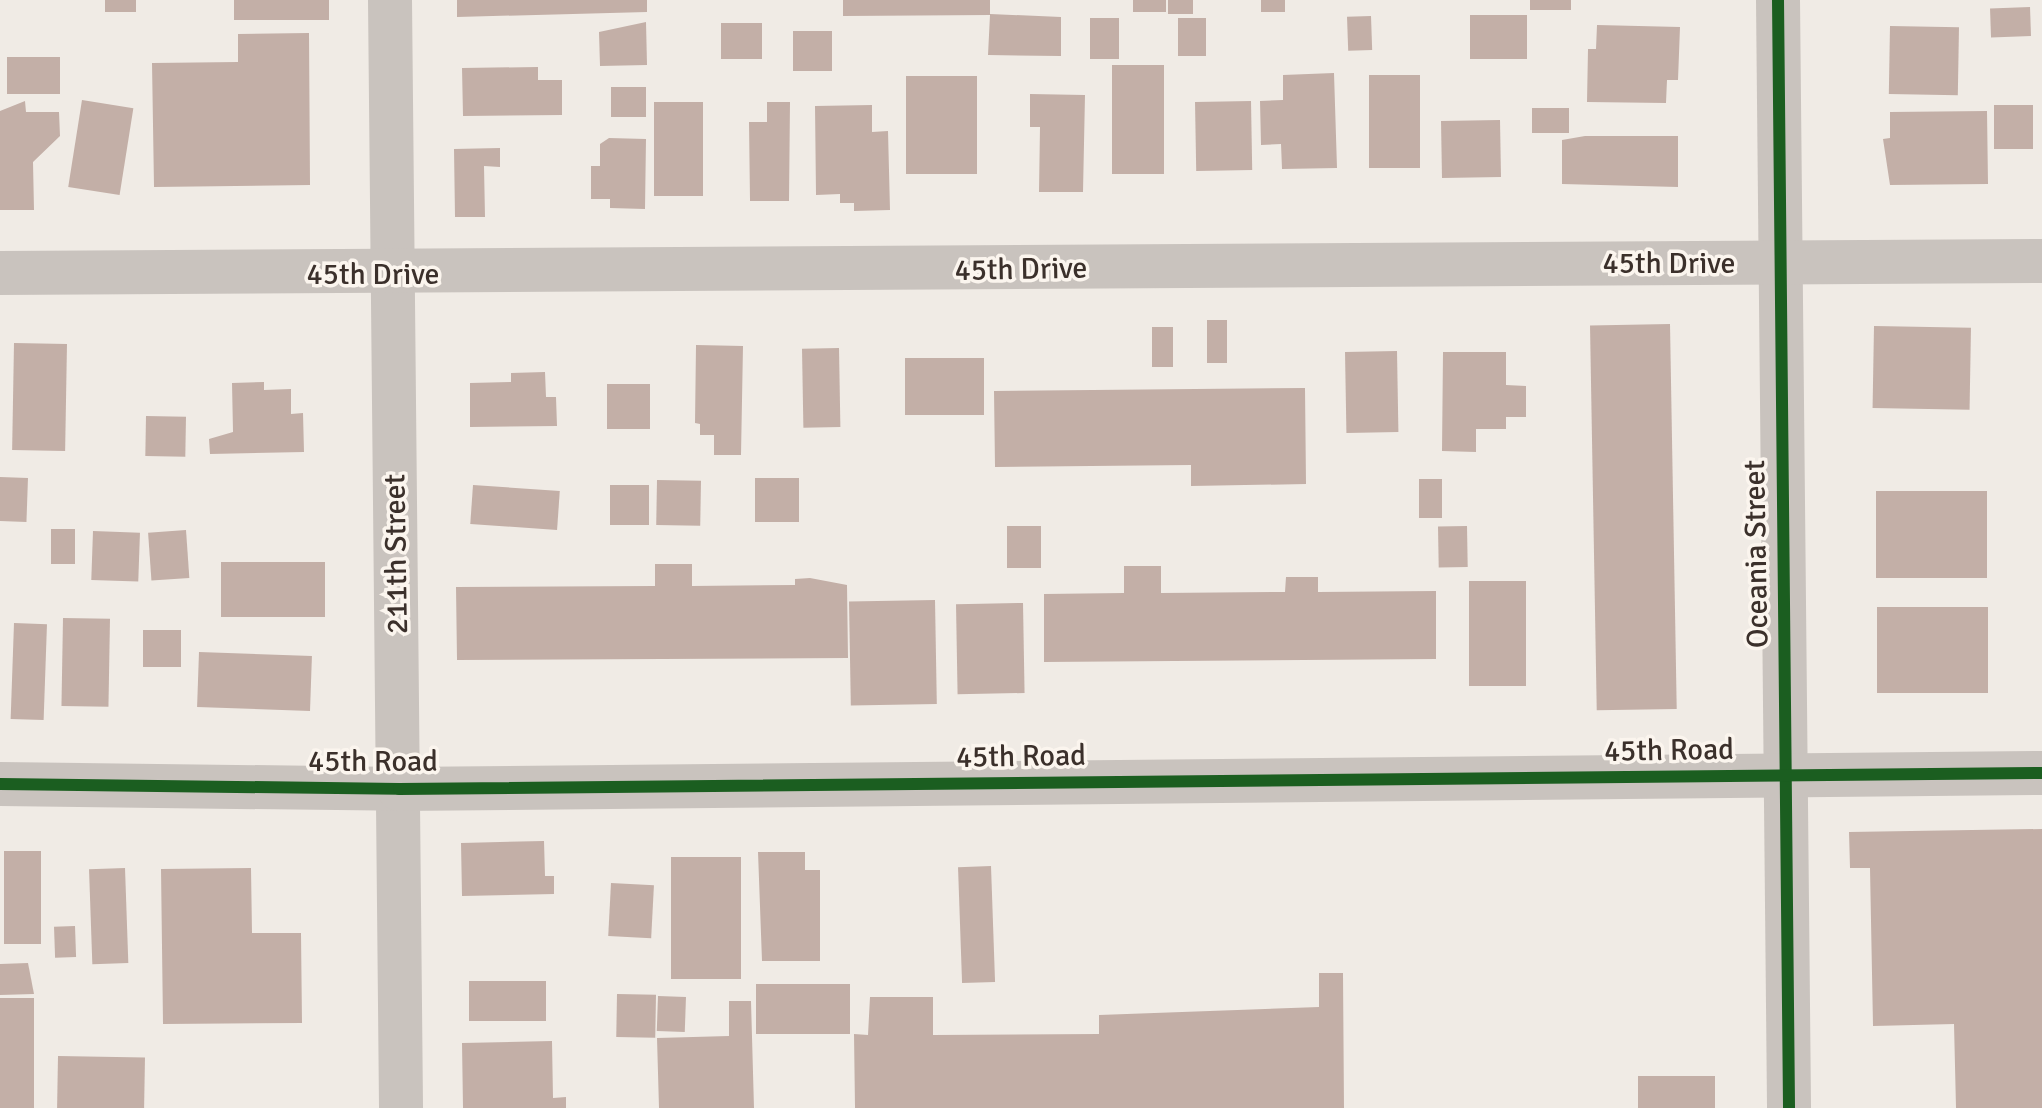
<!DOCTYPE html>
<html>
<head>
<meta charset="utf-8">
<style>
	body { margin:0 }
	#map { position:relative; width:2042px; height:1108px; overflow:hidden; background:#f0ebe5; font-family:Signika,sans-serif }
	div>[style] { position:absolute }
	.building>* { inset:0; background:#c3afa7; transform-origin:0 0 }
	.minor>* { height:44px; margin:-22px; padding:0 22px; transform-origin:22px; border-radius:22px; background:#c9c3be }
	.cycleway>* { height:12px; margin:-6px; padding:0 6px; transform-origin:6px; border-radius:6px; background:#1b5e20 }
	span { translate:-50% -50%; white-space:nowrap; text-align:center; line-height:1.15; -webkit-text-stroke:7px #fbf5ee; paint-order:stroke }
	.street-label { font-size:30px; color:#3b302b }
</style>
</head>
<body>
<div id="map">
	<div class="building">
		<div style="left:105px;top:0;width:31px;height:12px"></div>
		<div style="left:234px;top:0;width:95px;height:20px"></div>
		<div style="clip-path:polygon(457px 0,647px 0,647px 12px,457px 17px)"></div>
		<div style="clip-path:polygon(843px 0,990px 0,990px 14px,1061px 17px,1061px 56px,988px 55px,990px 15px,843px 16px)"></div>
		<div style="left:1133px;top:0;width:33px;height:12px"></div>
		<div style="left:1168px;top:0;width:25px;height:14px"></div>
		<div style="left:1261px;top:0;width:24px;height:12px"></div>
		<div style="left:1530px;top:0;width:41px;height:10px"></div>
		<div style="left:2030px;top:7px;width:29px;height:40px;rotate:88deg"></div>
		<div style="left:1470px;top:15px;width:57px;height:44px"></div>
		<div style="left:1371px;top:16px;width:34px;height:24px;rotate:88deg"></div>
		<div style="left:1090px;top:18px;width:29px;height:41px"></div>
		<div style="left:1178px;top:18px;width:28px;height:38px"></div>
		<div style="clip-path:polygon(646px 22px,647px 65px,600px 66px,599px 32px)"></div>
		<div style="left:721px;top:23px;width:41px;height:36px"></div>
		<div style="clip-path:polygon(1597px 25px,1680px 27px,1678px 80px,1667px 80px,1666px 103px,1587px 102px,1588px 49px,1596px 49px)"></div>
		<div style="left:1890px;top:26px;width:69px;height:68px;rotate:1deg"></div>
		<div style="left:832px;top:31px;width:40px;height:39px;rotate:90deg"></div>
		<div style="clip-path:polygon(309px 33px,310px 185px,154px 187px,152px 63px,238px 62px,238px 34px)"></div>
		<div style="left:7px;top:57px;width:53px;height:37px"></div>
		<div style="left:1112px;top:65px;width:52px;height:109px"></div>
		<div style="clip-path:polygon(538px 67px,538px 80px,562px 80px,562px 115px,463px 116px,462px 68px)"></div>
		<div style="clip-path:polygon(1334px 73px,1337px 168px,1282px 169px,1281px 144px,1261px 145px,1260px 101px,1283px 100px,1283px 75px)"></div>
		<div style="left:1369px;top:75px;width:51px;height:93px"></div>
		<div style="left:906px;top:76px;width:71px;height:98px"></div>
		<div style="left:611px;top:87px;width:35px;height:30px"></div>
		<div style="clip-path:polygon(1030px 94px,1085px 95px,1083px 192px,1039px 192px,1040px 127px,1030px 127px)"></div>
		<div style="left:82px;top:100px;width:52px;height:88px;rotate:9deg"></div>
		<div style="clip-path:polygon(25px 101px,26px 112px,59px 112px,60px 136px,33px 162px,34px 210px,0 210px,0 111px)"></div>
		<div style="left:1251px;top:101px;width:69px;height:56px;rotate:89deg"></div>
		<div style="left:654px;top:102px;width:49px;height:94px"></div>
		<div style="clip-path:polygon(767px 102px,790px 102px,789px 201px,750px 201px,749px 122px,767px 122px)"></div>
		<div style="clip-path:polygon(872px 105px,872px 132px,888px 131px,890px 210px,854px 211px,854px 203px,840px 203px,840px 194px,816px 195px,815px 106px)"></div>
		<div style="left:1994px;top:105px;width:39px;height:44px"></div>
		<div style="left:1569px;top:108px;width:25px;height:37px;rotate:90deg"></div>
		<div style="clip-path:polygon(1987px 111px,1988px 184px,1890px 185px,1883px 139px,1890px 138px,1890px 112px)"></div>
		<div style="left:1500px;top:120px;width:57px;height:59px;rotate:89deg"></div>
		<div style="clip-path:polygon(1585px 136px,1678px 136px,1678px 187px,1562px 184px,1562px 140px)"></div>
		<div style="clip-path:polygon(609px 138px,646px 139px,645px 209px,610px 208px,610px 199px,591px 199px,591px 166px,600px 166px,600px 144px)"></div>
		<div style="clip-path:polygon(500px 148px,500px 167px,484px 166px,485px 217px,455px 217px,454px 149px)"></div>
		<div style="left:1207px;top:320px;width:20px;height:43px"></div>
		<div style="left:1670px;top:324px;width:385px;height:80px;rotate:89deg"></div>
		<div style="left:1874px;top:326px;width:97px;height:82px;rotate:1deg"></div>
		<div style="left:1152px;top:327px;width:21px;height:40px"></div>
		<div style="left:14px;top:343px;width:53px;height:107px;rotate:1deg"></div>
		<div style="clip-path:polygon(696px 345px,743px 346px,741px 455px,714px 455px,714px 435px,700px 435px,700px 424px,695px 423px)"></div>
		<div style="left:839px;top:348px;width:79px;height:37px;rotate:89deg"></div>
		<div style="left:1397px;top:351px;width:81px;height:52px;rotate:89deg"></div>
		<div style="clip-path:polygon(1443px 352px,1506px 352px,1506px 385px,1526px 386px,1526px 417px,1506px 417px,1506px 429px,1476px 429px,1476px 452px,1442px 451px)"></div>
		<div style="left:905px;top:358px;width:79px;height:57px"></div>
		<div style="clip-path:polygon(545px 372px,546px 397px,556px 397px,557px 426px,470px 427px,470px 383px,511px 382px,511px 373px)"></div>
		<div style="clip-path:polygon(264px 382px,264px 390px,291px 389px,291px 414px,303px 413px,304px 452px,210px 454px,209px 439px,233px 432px,232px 383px)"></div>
		<div style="left:650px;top:384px;width:45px;height:43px;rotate:90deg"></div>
		<div style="clip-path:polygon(1305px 388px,1306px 484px,1191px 486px,1191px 465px,995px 467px,994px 391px)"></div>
		<div style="left:146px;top:416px;width:40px;height:40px;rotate:1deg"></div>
		<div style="left:0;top:477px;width:28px;height:44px;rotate:2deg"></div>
		<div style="left:755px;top:478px;width:44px;height:44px"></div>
		<div style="left:1419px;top:479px;width:23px;height:39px"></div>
		<div style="left:657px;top:480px;width:44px;height:45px;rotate:1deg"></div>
		<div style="left:473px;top:485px;width:87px;height:39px;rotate:4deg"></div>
		<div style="left:610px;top:485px;width:39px;height:40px"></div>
		<div style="left:1876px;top:491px;width:111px;height:87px"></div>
		<div style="left:1007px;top:526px;width:34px;height:42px"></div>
		<div style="left:1467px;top:526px;width:41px;height:29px;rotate:89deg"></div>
		<div style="left:51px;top:529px;width:24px;height:35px"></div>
		<div style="left:186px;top:530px;width:48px;height:38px;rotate:86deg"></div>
		<div style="left:93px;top:531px;width:47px;height:49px;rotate:2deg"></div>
		<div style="left:325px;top:562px;width:55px;height:104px;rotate:90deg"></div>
		<div style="clip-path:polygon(655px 564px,692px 564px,692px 586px,795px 585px,795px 579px,810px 578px,847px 585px,848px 658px,457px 660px,456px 587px,655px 586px)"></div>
		<div style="clip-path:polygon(1124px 566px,1161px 566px,1161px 593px,1285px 592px,1286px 577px,1318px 577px,1318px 592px,1436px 591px,1436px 659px,1044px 662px,1044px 594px,1124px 593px)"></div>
		<div style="left:1469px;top:581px;width:57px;height:105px"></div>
		<div style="left:935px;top:600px;width:104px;height:86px;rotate:89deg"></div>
		<div style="left:1023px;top:603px;width:90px;height:67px;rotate:89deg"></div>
		<div style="left:1988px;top:607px;width:86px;height:111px;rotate:90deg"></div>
		<div style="left:63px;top:618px;width:47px;height:88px;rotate:1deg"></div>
		<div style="left:14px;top:623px;width:33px;height:96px;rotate:2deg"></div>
		<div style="left:143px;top:630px;width:38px;height:37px"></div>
		<div style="left:199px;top:652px;width:113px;height:55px;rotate:2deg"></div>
		<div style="clip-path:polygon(2042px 829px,2042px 1108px,1956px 1108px,1954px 1024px,1873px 1026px,1870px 868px,1850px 868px,1849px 832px)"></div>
		<div style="clip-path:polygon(544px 841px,545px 876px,554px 876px,554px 894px,462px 896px,461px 843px)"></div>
		<div style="left:4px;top:851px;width:37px;height:93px"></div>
		<div style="clip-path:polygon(758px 852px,805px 852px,805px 870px,820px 870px,820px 961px,762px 961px)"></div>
		<div style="left:671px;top:857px;width:70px;height:122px"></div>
		<div style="left:991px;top:866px;width:116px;height:33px;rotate:88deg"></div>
		<div style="left:125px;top:868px;width:95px;height:36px;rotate:88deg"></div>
		<div style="clip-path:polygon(251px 868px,252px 933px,301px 933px,302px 1023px,163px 1024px,161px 869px)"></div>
		<div style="left:611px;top:883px;width:43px;height:53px;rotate:3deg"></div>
		<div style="left:75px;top:926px;width:31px;height:21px;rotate:88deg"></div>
		<div style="clip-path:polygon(28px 963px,34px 994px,0 995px,0 964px)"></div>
		<div style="clip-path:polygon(1319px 973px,1343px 973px,1344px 1108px,855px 1108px,854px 1034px,868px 1035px,870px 997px,933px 997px,933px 1035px,1099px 1034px,1099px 1015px,1319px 1007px)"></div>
		<div style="left:546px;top:981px;width:40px;height:77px;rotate:90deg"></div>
		<div style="left:850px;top:984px;width:50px;height:94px;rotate:90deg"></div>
		<div style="left:617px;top:994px;width:39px;height:43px;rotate:1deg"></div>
		<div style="left:658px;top:996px;width:28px;height:35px;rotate:2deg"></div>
		<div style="left:0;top:998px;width:34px;height:110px"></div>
		<div style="clip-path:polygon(729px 1001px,751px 1001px,754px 1108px,659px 1108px,657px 1038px,729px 1036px)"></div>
		<div style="clip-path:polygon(552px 1041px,553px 1098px,566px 1097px,566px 1108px,463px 1108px,462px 1043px)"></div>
		<div style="left:58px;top:1056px;width:87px;height:52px;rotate:1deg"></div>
		<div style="left:1638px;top:1076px;width:77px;height:32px"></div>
	</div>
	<div class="minor">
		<div style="left:390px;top:0;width:1108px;rotate:89.43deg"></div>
		<div style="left:1778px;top:0;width:1108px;rotate:89.43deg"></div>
		<div style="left:0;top:273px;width:2042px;rotate:-0.34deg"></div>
		<div style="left:0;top:784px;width:399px;rotate:0.7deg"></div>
		<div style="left:399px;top:789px;width:1643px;rotate:-0.56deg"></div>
	</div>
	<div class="cycleway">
		<div style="left:1778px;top:0;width:1108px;rotate:89.43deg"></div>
		<div style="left:0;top:784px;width:399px;rotate:0.7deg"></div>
		<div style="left:399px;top:789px;width:1643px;rotate:-0.56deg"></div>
	</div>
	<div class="street-label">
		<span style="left:1669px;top:264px">45th Drive</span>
		<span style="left:1021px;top:270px;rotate:-1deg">45th Drive</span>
		<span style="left:373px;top:275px">45th Drive</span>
		<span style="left:397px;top:554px;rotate:-91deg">211th Street</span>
		<span style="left:1757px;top:554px;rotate:-91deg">Oceania Street</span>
		<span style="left:1669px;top:751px;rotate:-1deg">45th Road</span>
		<span style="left:1021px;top:757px;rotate:-1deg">45th Road</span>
		<span style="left:373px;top:762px">45th Road</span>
	</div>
</div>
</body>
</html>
